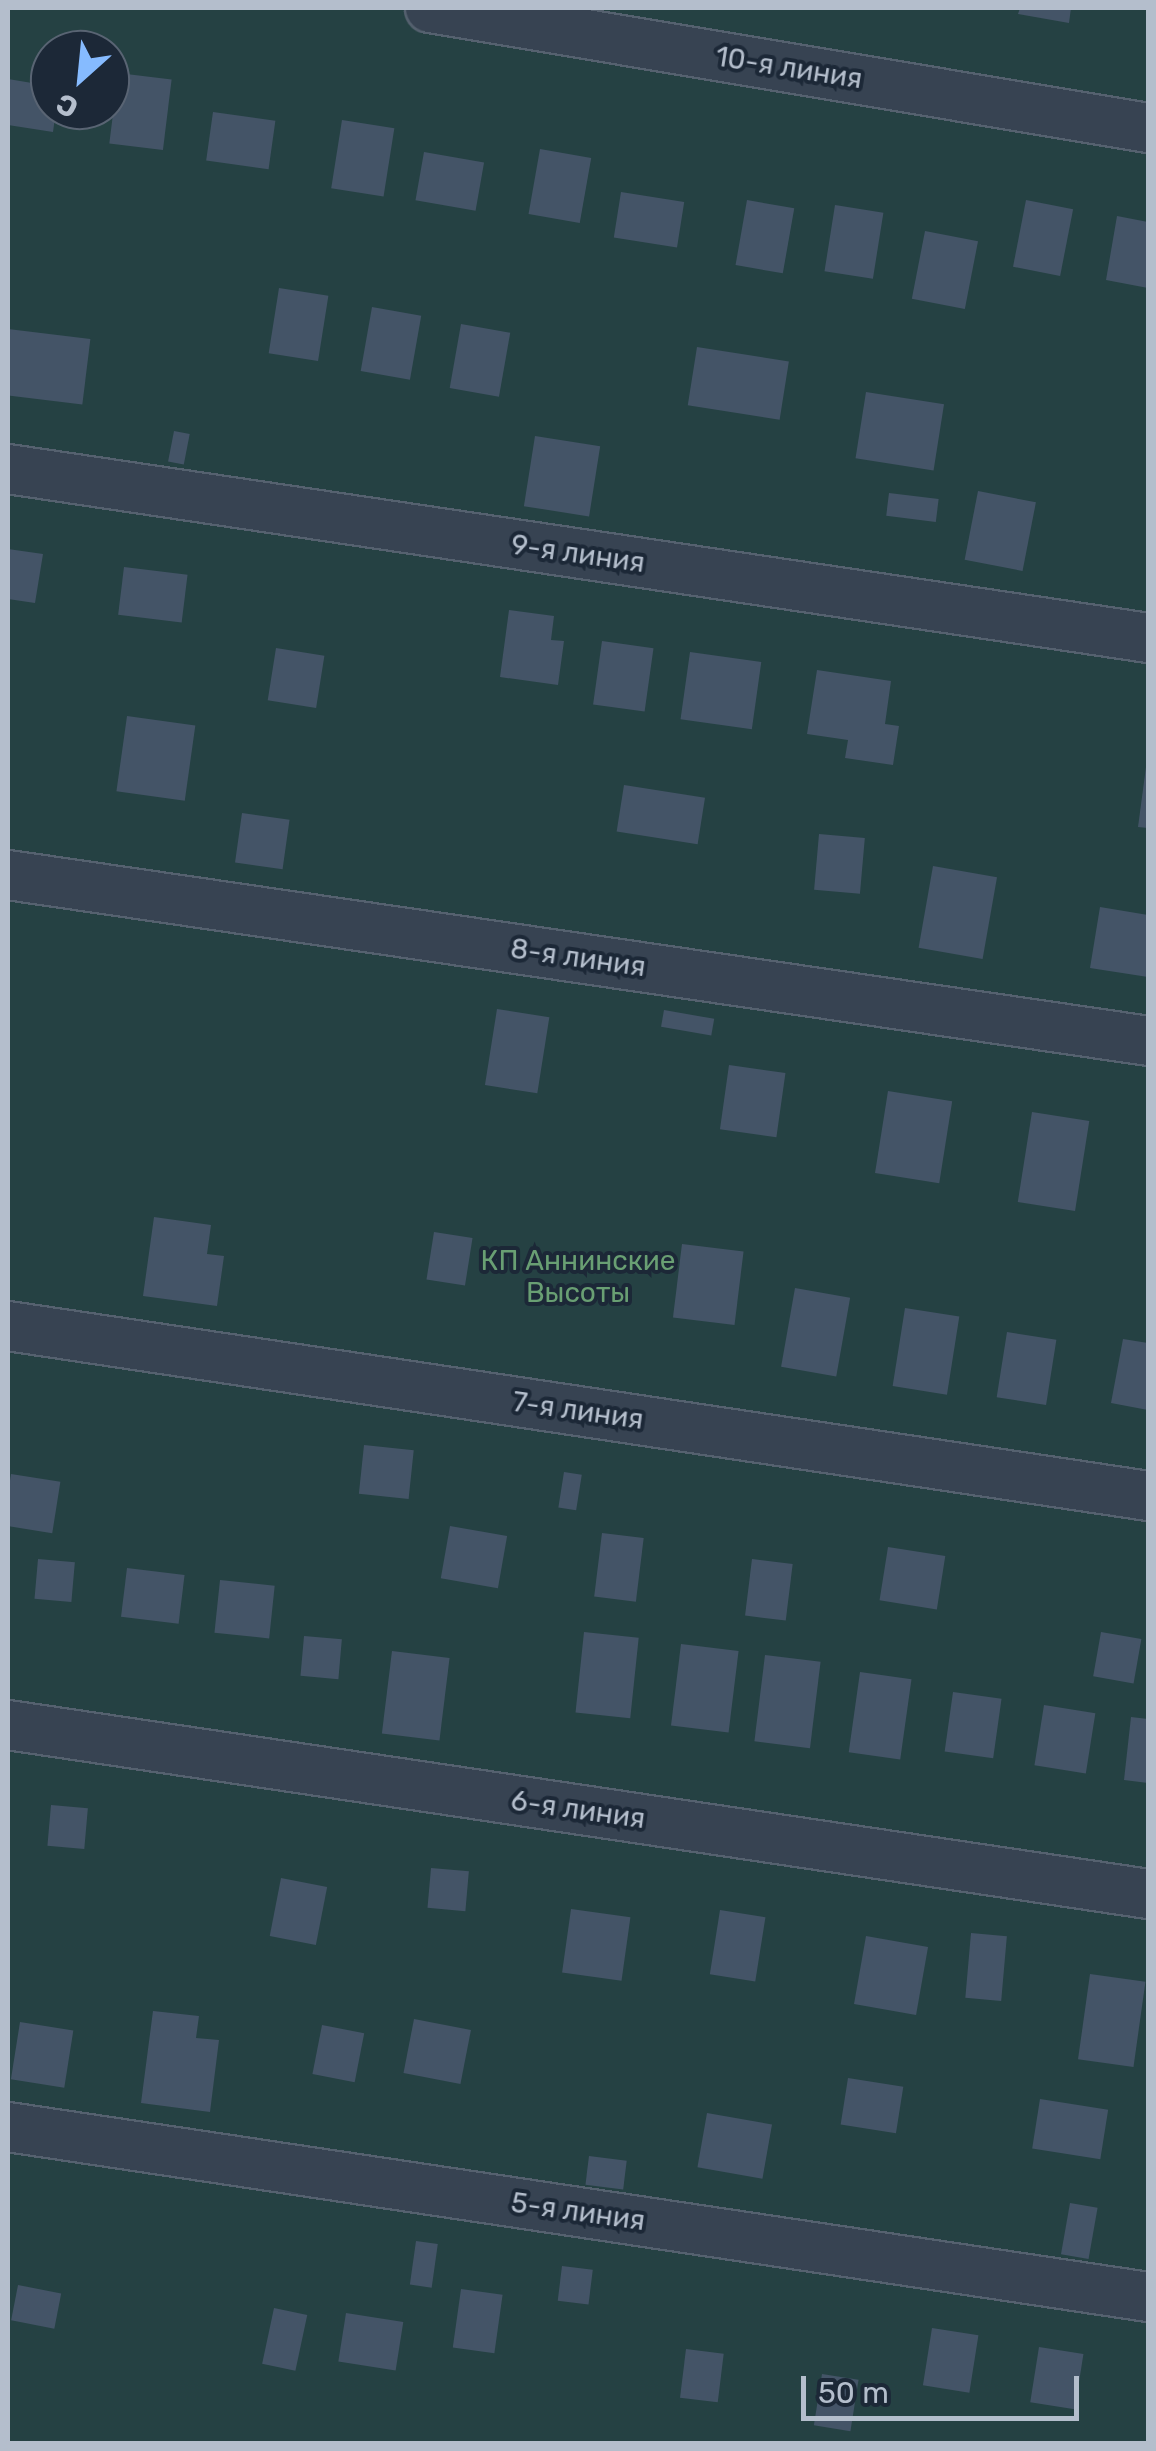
<!DOCTYPE html>
<html>
<head>
<meta charset="utf-8">
<style>
	body { margin:0 }
	#map { position:relative; width:1156px; height:2451px; overflow:hidden; background:#233242; font-family:Rubik,sans-serif }
	div>[style] { position:absolute }
	.green>* { inset:0; background:#254143 }
	.building>* { inset:0; background:#445467; transform-origin:0 0 }
	.roads { filter:drop-shadow(2px 0 #55616f) drop-shadow(-2px 0 #55616f) drop-shadow(0 2px #55616f) drop-shadow(0 -2px #55616f) }
	.minor>* { height:48px; margin:-24px; padding:0 24px; transform-origin:24px; border-radius:24px; background:#374352 }
	span { translate:-50% -50%; white-space:nowrap; text-align:center; line-height:1.15; -webkit-text-stroke:8px #1c2837; paint-order:stroke }
	.street-label { font-size:28px; color:#b4becc }
	.park-label { font-size:28px; color:#699f73 }
	.frame { position:absolute; inset:0; border:10px solid #b4becc; pointer-events:none }
	.north { position:absolute; left:30px; top:30px; width:100px; height:100px; box-sizing:border-box; background:#1c2837; border:2px solid #596473; border-radius:50%; rotate:207deg; font-size:28px; font-weight:700; line-height:40px; text-align:center; color:#b4becc }
	.north::after { content:''; display:block; margin:auto; width:35px; height:45px; background:#86bbff; clip-path:polygon(50% 0,100% 100%,50% 72%,0 100%) }
	.scale { position:absolute; left:801px; top:2376px; width:278px; height:45px; box-sizing:border-box; border:5px solid #b4becc; border-top:0; padding-left:12px; font-size:30px; line-height:35px; white-space:nowrap; color:#b4becc; -webkit-text-stroke:8px #1c2837; paint-order:stroke }
</style>
</head>
<body>
<div id="map">
	<div class="green">
		<div style="clip-path:polygon(evenodd,8px 8px,1148px 8px,1148px 2443px,8px 2443px,8px 8px,50px 50px,110px 50px,110px 110px,50px 110px,50px 50px)"></div>
	</div>
	<div class="building">
		<div style="clip-path:polygon(1020px 8px,1071px 8px,1069px 23px,1018px 14px)"></div>
		<div style="left:118px;top:73px;width:54px;height:71px;rotate:7deg"></div>
		<div style="clip-path:polygon(8px 79px,50px 86px,50px 110px,56px 110px,53px 132px,8px 125px)"></div>
		<div style="left:213px;top:112px;width:63px;height:49px;rotate:8deg"></div>
		<div style="left:342px;top:120px;width:53px;height:69px;rotate:9deg"></div>
		<div style="left:540px;top:149px;width:52px;height:66px;rotate:10deg"></div>
		<div style="left:424px;top:152px;width:61px;height:49px;rotate:10deg"></div>
		<div style="left:621px;top:192px;width:64px;height:46px;rotate:9deg"></div>
		<div style="left:747px;top:200px;width:48px;height:66px;rotate:10deg"></div>
		<div style="left:1026px;top:200px;width:48px;height:68px;rotate:11deg"></div>
		<div style="left:835px;top:205px;width:49px;height:67px;rotate:9deg"></div>
		<div style="clip-path:polygon(1117px 216px,1148px 222px,1148px 288px,1106px 280px)"></div>
		<div style="left:925px;top:231px;width:54px;height:69px;rotate:11deg"></div>
		<div style="left:279px;top:288px;width:50px;height:66px;rotate:9deg"></div>
		<div style="left:372px;top:307px;width:50px;height:65px;rotate:10deg"></div>
		<div style="left:461px;top:324px;width:50px;height:65px;rotate:10deg"></div>
		<div style="left:8px;top:329px;width:83px;height:66px;rotate:7deg"></div>
		<div style="left:697px;top:347px;width:93px;height:59px;rotate:9deg"></div>
		<div style="left:866px;top:392px;width:79px;height:67px;rotate:9deg"></div>
		<div style="left:174px;top:431px;width:16px;height:31px;rotate:11deg"></div>
		<div style="left:535px;top:436px;width:66px;height:71px;rotate:9deg"></div>
		<div style="left:978px;top:491px;width:59px;height:70px;rotate:11deg"></div>
		<div style="left:889px;top:493px;width:50px;height:23px;rotate:7deg"></div>
		<div style="clip-path:polygon(8px 549px,43px 554px,35px 603px,8px 599px)"></div>
		<div style="left:124px;top:567px;width:64px;height:48px;rotate:7deg"></div>
		<div style="clip-path:polygon(509px 610px,554px 616px,551px 640px,564px 641px,558px 685px,500px 677px)"></div>
		<div style="left:602px;top:641px;width:52px;height:64px;rotate:8deg"></div>
		<div style="left:276px;top:648px;width:49px;height:53px;rotate:9deg"></div>
		<div style="left:690px;top:652px;width:72px;height:68px;rotate:8deg"></div>
		<div style="clip-path:polygon(817px 670px,891px 681px,885px 724px,899px 726px,893px 765px,845px 758px,848px 740px,807px 734px)"></div>
		<div style="left:127px;top:716px;width:69px;height:76px;rotate:8deg"></div>
		<div style="clip-path:polygon(1146px 767px,1148px 767px,1148px 828px,1138px 827px)"></div>
		<div style="left:624px;top:785px;width:82px;height:47px;rotate:9deg"></div>
		<div style="left:242px;top:813px;width:48px;height:50px;rotate:8deg"></div>
		<div style="left:819px;top:834px;width:46px;height:56px;rotate:5deg"></div>
		<div style="left:933px;top:866px;width:65px;height:83px;rotate:10deg"></div>
		<div style="clip-path:polygon(1100px 907px,1148px 915px,1148px 977px,1090px 968px)"></div>
		<div style="left:497px;top:1009px;width:53px;height:77px;rotate:9deg"></div>
		<div style="left:664px;top:1010px;width:51px;height:17px;rotate:10deg"></div>
		<div style="left:729px;top:1065px;width:57px;height:65px;rotate:8deg"></div>
		<div style="left:888px;top:1091px;width:65px;height:83px;rotate:9deg"></div>
		<div style="left:1032px;top:1112px;width:58px;height:91px;rotate:9deg"></div>
		<div style="clip-path:polygon(154px 1217px,211px 1225px,207px 1254px,224px 1256px,217px 1306px,143px 1296px)"></div>
		<div style="left:434px;top:1232px;width:39px;height:48px;rotate:9deg"></div>
		<div style="left:682px;top:1244px;width:62px;height:74px;rotate:7deg"></div>
		<div style="left:795px;top:1288px;width:56px;height:80px;rotate:10deg"></div>
		<div style="left:905px;top:1308px;width:55px;height:79px;rotate:9deg"></div>
		<div style="left:1007px;top:1332px;width:50px;height:66px;rotate:9deg"></div>
		<div style="clip-path:polygon(1123px 1339px,1148px 1343px,1148px 1410px,1111px 1403px)"></div>
		<div style="left:364px;top:1445px;width:50px;height:49px;rotate:6deg"></div>
		<div style="left:564px;top:1472px;width:18px;height:36px;rotate:9deg"></div>
		<div style="left:11px;top:1474px;width:50px;height:52px;rotate:9deg"></div>
		<div style="left:450px;top:1526px;width:58px;height:53px;rotate:10deg"></div>
		<div style="left:602px;top:1533px;width:42px;height:64px;rotate:7deg"></div>
		<div style="left:888px;top:1547px;width:58px;height:54px;rotate:9deg"></div>
		<div style="left:38px;top:1559px;width:37px;height:40px;rotate:5deg"></div>
		<div style="left:752px;top:1559px;width:41px;height:57px;rotate:7deg"></div>
		<div style="left:127px;top:1568px;width:58px;height:49px;rotate:7deg"></div>
		<div style="left:220px;top:1580px;width:55px;height:53px;rotate:6deg"></div>
		<div style="left:584px;top:1632px;width:55px;height:81px;rotate:6deg"></div>
		<div style="left:1101px;top:1632px;width:41px;height:45px;rotate:10deg"></div>
		<div style="left:304px;top:1636px;width:38px;height:40px;rotate:5deg"></div>
		<div style="left:681px;top:1644px;width:58px;height:82px;rotate:7deg"></div>
		<div style="left:392px;top:1651px;width:58px;height:83px;rotate:7deg"></div>
		<div style="left:765px;top:1655px;width:56px;height:87px;rotate:7deg"></div>
		<div style="left:860px;top:1672px;width:52px;height:81px;rotate:8deg"></div>
		<div style="left:953px;top:1692px;width:49px;height:60px;rotate:8deg"></div>
		<div style="left:1044px;top:1705px;width:52px;height:61px;rotate:9deg"></div>
		<div style="clip-path:polygon(1131px 1717px,1148px 1719px,1148px 1783px,1124px 1780px)"></div>
		<div style="left:51px;top:1805px;width:37px;height:41px;rotate:5deg"></div>
		<div style="left:431px;top:1868px;width:38px;height:40px;rotate:5deg"></div>
		<div style="left:281px;top:1878px;width:47px;height:59px;rotate:11deg"></div>
		<div style="left:571px;top:1909px;width:60px;height:64px;rotate:8deg"></div>
		<div style="left:720px;top:1910px;width:46px;height:65px;rotate:9deg"></div>
		<div style="left:971px;top:1933px;width:36px;height:65px;rotate:5deg"></div>
		<div style="left:866px;top:1936px;width:63px;height:69px;rotate:10deg"></div>
		<div style="left:1090px;top:1974px;width:56px;height:86px;rotate:8deg"></div>
		<div style="clip-path:polygon(153px 2011px,199px 2016px,196px 2038px,219px 2040px,210px 2112px,141px 2103px)"></div>
		<div style="left:414px;top:2019px;width:58px;height:55px;rotate:11deg"></div>
		<div style="left:20px;top:2022px;width:54px;height:58px;rotate:9deg"></div>
		<div style="left:322px;top:2025px;width:43px;height:50px;rotate:11deg"></div>
		<div style="left:848px;top:2078px;width:56px;height:47px;rotate:9deg"></div>
		<div style="left:1040px;top:2099px;width:69px;height:50px;rotate:9deg"></div>
		<div style="left:707px;top:2113px;width:66px;height:55px;rotate:10deg"></div>
		<div style="left:589px;top:2156px;width:38px;height:29px;rotate:7deg"></div>
		<div style="left:1070px;top:2203px;width:28px;height:52px;rotate:10deg"></div>
		<div style="left:416px;top:2241px;width:22px;height:44px;rotate:8deg"></div>
		<div style="left:562px;top:2266px;width:31px;height:35px;rotate:7deg"></div>
		<div style="left:18px;top:2285px;width:44px;height:36px;rotate:11deg"></div>
		<div style="left:461px;top:2289px;width:42px;height:59px;rotate:8deg"></div>
		<div style="left:274px;top:2308px;width:34px;height:57px;rotate:12deg"></div>
		<div style="left:346px;top:2313px;width:58px;height:49px;rotate:9deg"></div>
		<div style="left:932px;top:2328px;width:47px;height:58px;rotate:9deg"></div>
		<div style="left:1039px;top:2347px;width:45px;height:56px;rotate:9deg"></div>
		<div style="left:686px;top:2349px;width:38px;height:49px;rotate:7deg"></div>
		<div style="left:822px;top:2374px;width:37px;height:52px;rotate:9deg"></div>
	</div>
	<div class="roads">
		<div class="minor">
			<div style="left:430px;top:8px;width:728px;rotate:9.49deg"></div>
			<div style="left:8px;top:469px;width:1152px;rotate:8.43deg"></div>
			<div style="left:8px;top:875px;width:1152px;rotate:8.28deg"></div>
			<div style="left:8px;top:1326px;width:1153px;rotate:8.48deg"></div>
			<div style="left:8px;top:1725px;width:1152px;rotate:8.43deg"></div>
			<div style="left:8px;top:2127px;width:1153px;rotate:8.48deg"></div>
		</div>
	</div>
	<div class="street-label">
		<span style="left:789px;top:68px;rotate:9deg">10-я линия</span>
		<span style="left:578px;top:554px;rotate:8deg">9-я линия</span>
		<span style="left:578px;top:958px;rotate:8deg">8-я линия</span>
		<span style="left:578px;top:1411px;rotate:8deg">7-я линия</span>
		<span style="left:578px;top:1810px;rotate:8deg">6-я линия</span>
		<span style="left:578px;top:2212px;rotate:8deg">5-я линия</span>
	</div>
	<div class="park-label">
		<span style="left:578px;top:1277px">КП Аннинские<br>Высоты</span>
	</div>
	<div class="frame"></div>
	<div class="north">С</div>
	<div class="scale">50 m</div>
</div>
</body>
</html>
